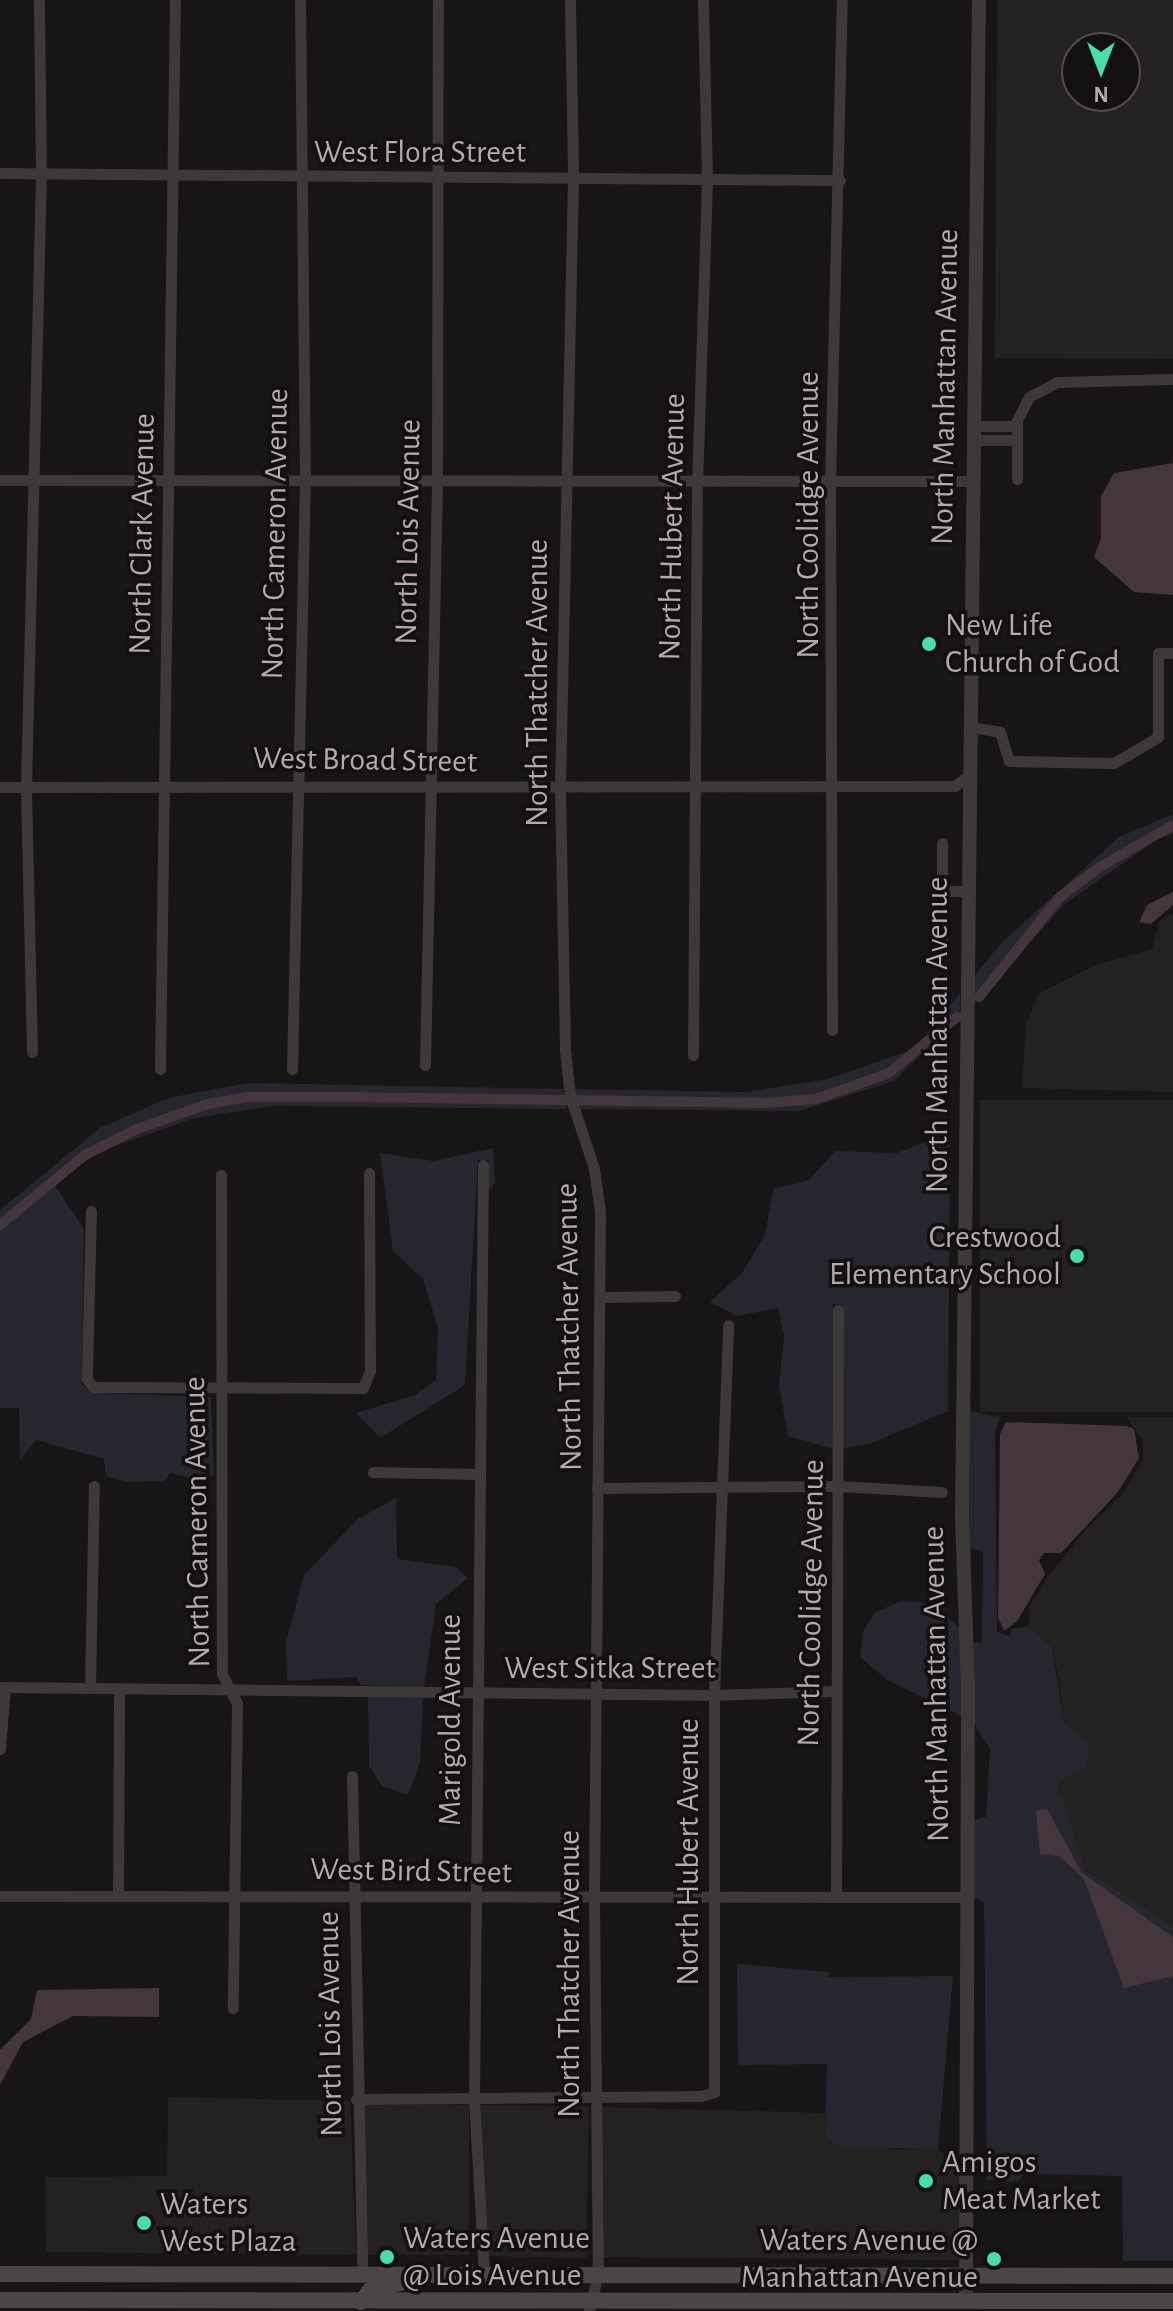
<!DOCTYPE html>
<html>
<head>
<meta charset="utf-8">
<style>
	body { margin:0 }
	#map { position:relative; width:1173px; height:2311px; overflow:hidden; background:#171515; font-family:"Alegreya Sans",sans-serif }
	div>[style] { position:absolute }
	.built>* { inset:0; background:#242121; transform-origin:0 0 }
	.green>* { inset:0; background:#26262e }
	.water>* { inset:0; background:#45363e }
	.canal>* { height:10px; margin:-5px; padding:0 5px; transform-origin:5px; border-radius:5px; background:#45363e }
	.minor>* { height:11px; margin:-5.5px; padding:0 5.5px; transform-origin:5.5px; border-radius:5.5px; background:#3d3939 }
	.tertiary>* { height:14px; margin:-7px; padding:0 7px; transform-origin:7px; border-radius:7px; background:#3d3939 }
	.secondary>* { height:16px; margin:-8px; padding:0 8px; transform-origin:8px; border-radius:8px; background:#4b4547 }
	.dots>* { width:22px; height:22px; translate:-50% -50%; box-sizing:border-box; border:4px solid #121010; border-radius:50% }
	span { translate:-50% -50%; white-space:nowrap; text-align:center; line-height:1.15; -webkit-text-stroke:7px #121010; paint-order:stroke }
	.street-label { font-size:32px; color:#b6a8ad }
	.poi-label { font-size:32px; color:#b6a8ad }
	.left { translate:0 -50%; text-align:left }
	.right { translate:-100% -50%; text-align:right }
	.north { position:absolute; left:1061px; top:32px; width:80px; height:80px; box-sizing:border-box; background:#121010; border:2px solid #544d4f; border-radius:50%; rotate:180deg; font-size:22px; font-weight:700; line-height:32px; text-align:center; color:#b6a8ad }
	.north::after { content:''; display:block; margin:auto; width:28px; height:36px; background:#45dfa8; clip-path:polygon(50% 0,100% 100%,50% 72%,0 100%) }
</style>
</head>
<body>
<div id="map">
	<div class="built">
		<div style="clip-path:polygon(evenodd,997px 0,1173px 0,1173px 359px,995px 358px,997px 0,1077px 48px,1125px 48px,1125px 96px,1077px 96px,1077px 48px)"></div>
		<div style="clip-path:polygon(1173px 913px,1173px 1092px,1022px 1088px,1026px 1024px,1038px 994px,1098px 964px,1152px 949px,1160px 920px)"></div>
		<div style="left:980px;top:1100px;width:193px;height:312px"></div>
		<div style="clip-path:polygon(1126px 1417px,1173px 1417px,1173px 1931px,1085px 1869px,1072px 1845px,1054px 1801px,1064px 1723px,1058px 1674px,1052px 1647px,1029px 1626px,1029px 1606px,1048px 1577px,1088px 1527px,1121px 1496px,1143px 1460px,1143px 1440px)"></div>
		<div style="clip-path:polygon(168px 2097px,350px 2101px,356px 2255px,46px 2252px,45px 2177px,167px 2176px)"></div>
		<div style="left:361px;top:2105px;width:108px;height:150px"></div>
		<div style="left:480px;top:2105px;width:109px;height:151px;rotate:1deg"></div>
		<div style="clip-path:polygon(599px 2107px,825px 2113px,825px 2136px,890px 2149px,938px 2149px,960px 2167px,962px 2260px,603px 2257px)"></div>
	</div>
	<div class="green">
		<div style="clip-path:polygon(1173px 814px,1173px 834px,1158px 839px,1066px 903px,970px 1007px,971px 980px,1002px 942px,1119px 837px)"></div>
		<div style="clip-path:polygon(960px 993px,960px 1017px,894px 1081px,799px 1111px,578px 1109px,574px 1089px,746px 1092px,828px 1079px,914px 1049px)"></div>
		<div style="clip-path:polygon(248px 1083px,563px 1089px,567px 1109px,272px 1106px,195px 1118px,92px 1154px,55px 1186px,84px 1229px,82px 1385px,93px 1393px,211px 1397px,214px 1475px,203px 1481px,170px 1473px,165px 1481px,127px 1482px,106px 1476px,104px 1459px,36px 1440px,20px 1460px,19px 1408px,0 1408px,0 1210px,100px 1128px,168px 1098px)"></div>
		<div style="clip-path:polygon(950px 1132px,948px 1411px,869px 1444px,843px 1448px,843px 1305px,833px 1304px,833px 1449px,788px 1436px,779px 1385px,784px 1336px,778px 1308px,737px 1316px,710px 1302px,742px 1273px,765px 1235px,773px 1189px,809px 1180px,835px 1151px,897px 1153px)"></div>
		<div style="clip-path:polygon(493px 1148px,495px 1182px,488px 1194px,488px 1160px,478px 1160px,465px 1385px,380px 1438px,356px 1413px,415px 1395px,436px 1380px,438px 1328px,423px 1279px,393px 1251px,380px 1153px,433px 1161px)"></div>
		<div style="clip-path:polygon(970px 1411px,1000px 1417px,995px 1434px,997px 1632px,1009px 1636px,1012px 1629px,1029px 1626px,1052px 1647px,1064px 1723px,1089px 1742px,1086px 1768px,1060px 1781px,1056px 1795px,1062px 1795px,1085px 1870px,1173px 1927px,1173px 2261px,1123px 2261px,1122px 2176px,1023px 2174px,1018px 2182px,987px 2180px,984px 1903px,971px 1895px,972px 1820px,986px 1817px,990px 1749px,973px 1722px,972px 1642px,982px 1643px,983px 1552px,969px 1548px)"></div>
		<div style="clip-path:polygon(396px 1498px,397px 1559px,456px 1567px,468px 1578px,436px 1604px,424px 1687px,361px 1685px,356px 1677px,287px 1681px,286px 1642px,304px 1575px,358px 1519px)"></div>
		<div style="clip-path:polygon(900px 1601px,931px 1603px,961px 1629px,963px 1717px,887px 1680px,860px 1657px,863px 1632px,874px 1613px)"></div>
		<div style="clip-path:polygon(368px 1697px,423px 1698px,420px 1763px,408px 1795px,382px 1786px,369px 1766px)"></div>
		<div style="clip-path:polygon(737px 1964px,829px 1972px,829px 1977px,953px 1976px,938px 2149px,840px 2147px,825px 2136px,827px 2064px,738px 2065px)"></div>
	</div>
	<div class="water">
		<div style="clip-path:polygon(1173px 463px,1173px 595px,1134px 592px,1094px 557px,1101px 538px,1101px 496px,1114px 473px)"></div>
		<div style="clip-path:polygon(1173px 892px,1173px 905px,1151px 924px,1139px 922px,1147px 905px)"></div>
		<div style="clip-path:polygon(1006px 1422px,1126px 1426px,1134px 1429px,1139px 1458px,1118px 1492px,1061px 1553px,1044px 1553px,1039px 1560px,1045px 1574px,1017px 1621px,1004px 1631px,998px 1617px,1000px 1434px)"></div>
		<div style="clip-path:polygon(1047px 1809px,1082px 1873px,1173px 1937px,1173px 1976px,1124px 1988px,1084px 1879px,1059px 1856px,1040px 1854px,1036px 1811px)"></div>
		<div style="clip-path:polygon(159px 1988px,159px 2017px,73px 2016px,23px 2042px,0 2085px,0 2050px,31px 2019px,37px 1990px)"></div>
	</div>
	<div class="canal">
		<div style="left:979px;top:997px;width:129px;rotate:-51deg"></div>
		<div style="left:1060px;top:897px;width:48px;rotate:-37.3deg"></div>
		<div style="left:1098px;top:868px;width:86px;rotate:-29.8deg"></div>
		<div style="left:0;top:1225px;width:110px;rotate:-39.5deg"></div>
		<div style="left:85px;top:1155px;width:58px;rotate:-26.6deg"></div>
		<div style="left:137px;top:1129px;width:75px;rotate:-19.4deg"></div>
		<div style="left:208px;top:1104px;width:40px;rotate:-10deg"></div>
		<div style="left:247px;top:1097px;width:104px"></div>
		<div style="left:351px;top:1097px;width:412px;rotate:0.8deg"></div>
		<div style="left:763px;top:1103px;width:53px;rotate:-4.3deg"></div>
		<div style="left:816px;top:1099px;width:77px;rotate:-19.6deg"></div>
		<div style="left:889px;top:1073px;width:88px;rotate:-39.5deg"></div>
	</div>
	<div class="minor">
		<div style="left:570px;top:0;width:178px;rotate:89deg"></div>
		<div style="left:573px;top:178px;width:611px;rotate:91.22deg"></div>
		<div style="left:560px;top:789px;width:261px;rotate:88.9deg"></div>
		<div style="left:565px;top:1050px;width:46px;rotate:83.8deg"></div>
		<div style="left:570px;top:1096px;width:76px;rotate:71.6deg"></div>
		<div style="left:594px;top:1168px;width:44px;rotate:82.2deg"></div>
		<div style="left:600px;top:1212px;width:687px;rotate:90.5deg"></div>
		<div style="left:594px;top:1899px;width:375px;rotate:89.4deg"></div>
		<div style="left:598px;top:2274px;width:38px;rotate:104deg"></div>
		<div style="left:0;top:173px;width:840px;rotate:0.48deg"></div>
		<div style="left:972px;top:426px;width:45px"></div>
		<div style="left:972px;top:440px;width:45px"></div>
		<div style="left:1017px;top:479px;width:59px;rotate:-90deg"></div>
		<div style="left:1017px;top:420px;width:26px;rotate:-62deg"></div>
		<div style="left:1029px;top:397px;width:32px;rotate:-28deg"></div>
		<div style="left:1057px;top:382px;width:116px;rotate:-1.5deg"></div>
		<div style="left:0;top:480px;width:971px;rotate:0.06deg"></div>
		<div style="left:970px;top:727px;width:30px;rotate:9deg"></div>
		<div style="left:1000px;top:732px;width:30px;rotate:73deg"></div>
		<div style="left:1009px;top:761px;width:105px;rotate:1.1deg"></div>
		<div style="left:1114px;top:763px;width:51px;rotate:-30.6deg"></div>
		<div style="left:1158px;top:737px;width:84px;rotate:-90deg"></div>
		<div style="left:1158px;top:653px;width:15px"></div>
		<div style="left:0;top:787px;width:955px;rotate:-0.06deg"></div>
		<div style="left:955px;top:786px;width:15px;rotate:-37deg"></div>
		<div style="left:942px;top:891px;width:24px"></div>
		<div style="left:942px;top:940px;width:97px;rotate:-90deg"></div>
		<div style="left:832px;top:1030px;width:547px;rotate:-90.21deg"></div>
		<div style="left:830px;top:483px;width:483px;rotate:-88.6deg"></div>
		<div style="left:32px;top:1052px;width:265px;rotate:-91.3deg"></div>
		<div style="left:26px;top:787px;width:614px;rotate:-88.6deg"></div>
		<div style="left:41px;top:173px;width:173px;rotate:-90.7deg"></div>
		<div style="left:693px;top:1055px;width:570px;rotate:-89.6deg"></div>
		<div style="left:697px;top:485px;width:307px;rotate:-88.1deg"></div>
		<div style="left:707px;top:178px;width:178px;rotate:-91.3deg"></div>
		<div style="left:425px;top:1065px;width:584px;rotate:-88.82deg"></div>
		<div style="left:437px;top:481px;width:481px;rotate:-89.9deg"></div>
		<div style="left:160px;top:1069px;width:1069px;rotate:-89.2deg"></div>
		<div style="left:292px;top:1069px;width:589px;rotate:-88.74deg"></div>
		<div style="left:305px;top:480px;width:480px;rotate:-90.6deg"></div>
		<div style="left:483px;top:1165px;width:934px;rotate:90.55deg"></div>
		<div style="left:474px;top:2099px;width:175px;rotate:86.7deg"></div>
		<div style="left:221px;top:1175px;width:499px;rotate:89.9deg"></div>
		<div style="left:222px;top:1674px;width:33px;rotate:63deg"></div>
		<div style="left:237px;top:1703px;width:305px;rotate:90.8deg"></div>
		<div style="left:91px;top:1211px;width:168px;rotate:91.4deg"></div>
		<div style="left:87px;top:1379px;width:10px;rotate:53deg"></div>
		<div style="left:93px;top:1387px;width:270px;rotate:0.2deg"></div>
		<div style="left:363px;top:1388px;width:18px;rotate:-68deg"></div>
		<div style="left:370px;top:1371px;width:198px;rotate:-90.3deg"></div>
		<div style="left:599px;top:1297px;width:76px;rotate:-0.8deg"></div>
		<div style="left:373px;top:1472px;width:106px;rotate:1.1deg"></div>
		<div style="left:597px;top:1488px;width:241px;rotate:-0.5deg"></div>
		<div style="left:838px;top:1486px;width:104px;rotate:3.3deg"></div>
		<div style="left:0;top:1687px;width:714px;rotate:0.64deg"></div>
		<div style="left:714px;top:1695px;width:121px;rotate:-1.9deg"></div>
		<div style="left:90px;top:1688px;width:202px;rotate:-88.9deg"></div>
		<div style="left:0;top:1749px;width:62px;rotate:-85.4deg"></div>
		<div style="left:352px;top:1776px;width:496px;rotate:88.8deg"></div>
		<div style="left:118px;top:1894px;width:206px;rotate:-89.7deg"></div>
		<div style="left:0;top:1896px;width:966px;rotate:0.06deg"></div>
		<div style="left:836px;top:1896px;width:586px;rotate:-89.8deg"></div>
		<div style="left:356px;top:2099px;width:345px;rotate:-0.5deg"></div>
		<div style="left:701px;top:2096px;width:14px;rotate:-17deg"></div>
		<div style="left:714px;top:2092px;width:397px;rotate:-90deg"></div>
		<div style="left:714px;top:1695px;width:370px;rotate:-87.8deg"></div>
	</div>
	<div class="tertiary">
		<div style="left:966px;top:2300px;width:612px;rotate:-89.81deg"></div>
		<div style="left:968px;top:1688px;width:170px;rotate:-92deg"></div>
		<div style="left:962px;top:1518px;width:1518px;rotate:-89.36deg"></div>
	</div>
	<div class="secondary">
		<div style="left:0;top:2274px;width:1173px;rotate:0.1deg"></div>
		<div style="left:0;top:2300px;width:1173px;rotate:0.05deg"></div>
		<div style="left:361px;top:2302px;width:15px;rotate:-53deg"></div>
		<div style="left:370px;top:2290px;width:44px;rotate:-13.1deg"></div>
	</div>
	<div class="dots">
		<div style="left:929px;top:644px;background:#45dfa8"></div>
		<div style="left:1077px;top:1256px;background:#45dfa8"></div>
		<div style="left:926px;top:2181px;background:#45dfa8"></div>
		<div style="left:144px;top:2223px;background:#45dfa8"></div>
		<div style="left:387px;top:2257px;background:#45dfa8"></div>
		<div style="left:994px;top:2259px;background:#45dfa8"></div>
	</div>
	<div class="street-label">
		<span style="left:420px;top:152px">West Flora Street</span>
		<span style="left:945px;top:387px;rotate:-89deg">North Manhattan Avenue</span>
		<span style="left:808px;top:515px;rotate:-90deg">North Coolidge Avenue</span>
		<span style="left:672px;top:527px;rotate:-89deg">North Hubert Avenue</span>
		<span style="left:408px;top:532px;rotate:-89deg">North Lois Avenue</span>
		<span style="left:142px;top:534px;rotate:-89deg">North Clark Avenue</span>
		<span style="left:275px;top:534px;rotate:-89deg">North Cameron Avenue</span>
		<span style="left:537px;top:683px;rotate:-90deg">North Thatcher Avenue</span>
		<span style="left:365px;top:760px;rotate:1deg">West Broad Street</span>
		<span style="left:937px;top:1035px;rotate:-90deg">North Manhattan Avenue</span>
		<span style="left:569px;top:1327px;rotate:-91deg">North Thatcher Avenue</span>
		<span style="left:197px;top:1522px;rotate:-91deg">North Cameron Avenue</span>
		<span style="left:811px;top:1603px;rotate:-89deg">North Coolidge Avenue</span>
		<span style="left:610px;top:1668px">West Sitka Street</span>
		<span style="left:936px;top:1684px;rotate:-91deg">North Manhattan Avenue</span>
		<span style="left:450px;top:1720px;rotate:-90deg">Marigold Avenue</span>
		<span style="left:688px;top:1852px;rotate:-90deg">North Hubert Avenue</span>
		<span style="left:411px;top:1871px;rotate:1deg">West Bird Street</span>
		<span style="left:569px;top:1974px;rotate:-90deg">North Thatcher Avenue</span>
		<span style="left:330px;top:2024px;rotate:-91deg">North Lois Avenue</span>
	</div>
	<div class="poi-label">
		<span class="left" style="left:945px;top:644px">New Life<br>Church of God</span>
		<span class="right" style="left:1061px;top:1256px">Crestwood<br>Elementary School</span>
		<span class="left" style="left:942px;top:2181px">Amigos<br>Meat Market</span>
		<span class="left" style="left:160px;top:2223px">Waters<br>West Plaza</span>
		<span class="left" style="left:403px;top:2257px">Waters Avenue<br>@ Lois Avenue</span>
		<span class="right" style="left:978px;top:2259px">Waters Avenue @<br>Manhattan Avenue</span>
	</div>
	<div class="north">N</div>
</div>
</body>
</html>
